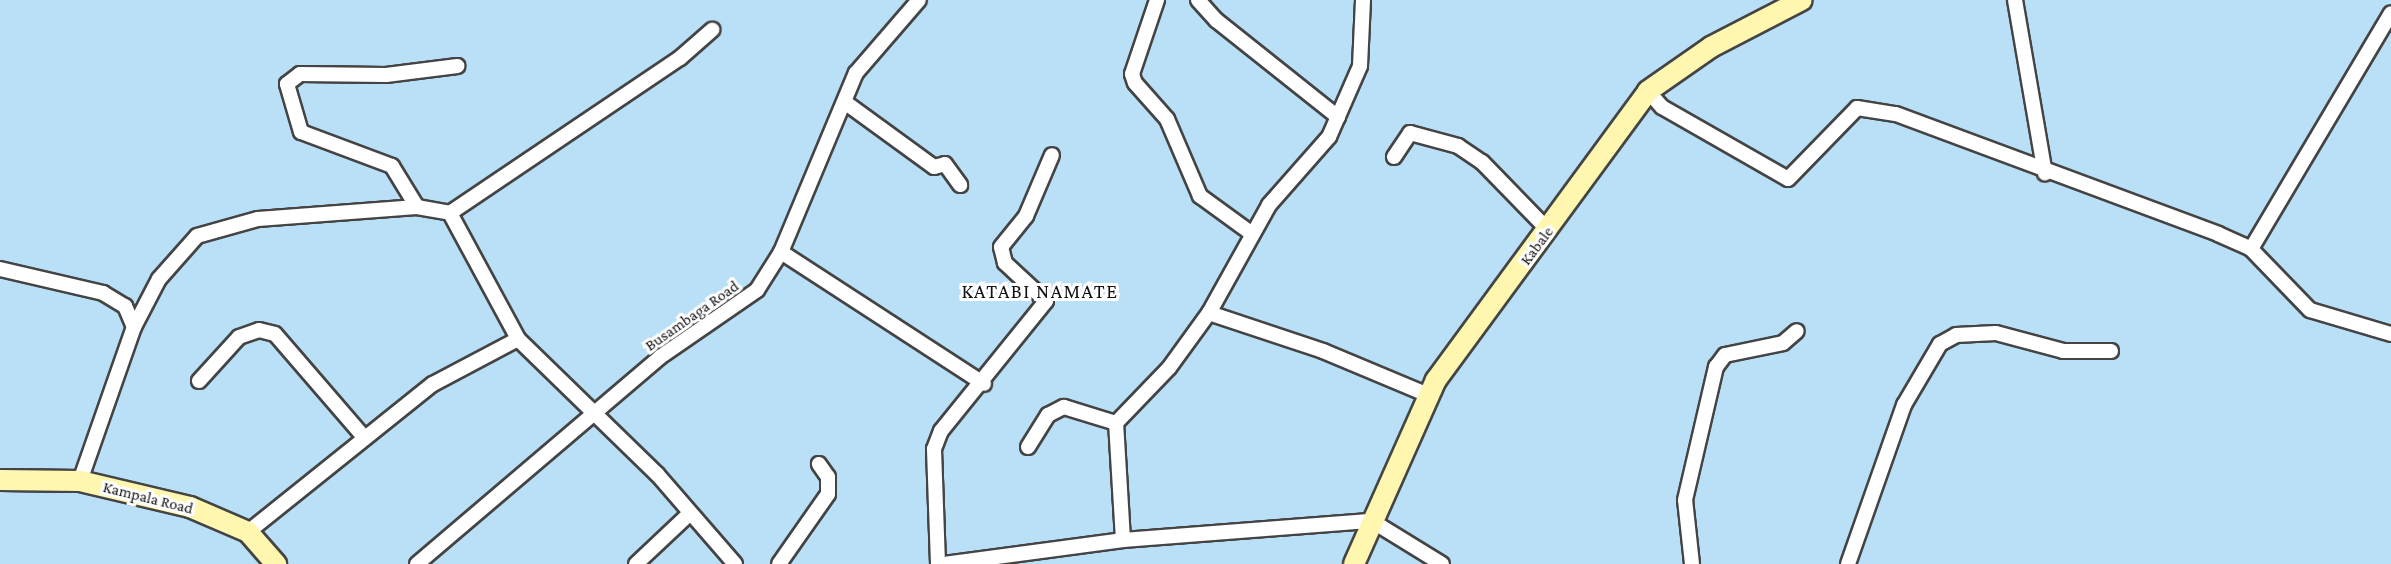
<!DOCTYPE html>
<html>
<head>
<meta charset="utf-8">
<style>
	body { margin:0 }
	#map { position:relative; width:2391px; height:564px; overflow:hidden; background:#fffdf5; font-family:"Crimson Pro",serif }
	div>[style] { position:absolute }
	.water>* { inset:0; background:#b9e0f7; transform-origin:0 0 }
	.roads { filter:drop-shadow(2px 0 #444) drop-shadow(-2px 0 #444) drop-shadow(0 2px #444) drop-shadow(0 -2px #444) }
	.street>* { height:14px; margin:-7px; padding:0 7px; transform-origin:7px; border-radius:7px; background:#fff }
	.secondary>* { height:20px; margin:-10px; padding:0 10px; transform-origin:10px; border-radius:10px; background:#fff6b0 }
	span { translate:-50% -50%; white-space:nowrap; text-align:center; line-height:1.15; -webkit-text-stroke:6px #fff; paint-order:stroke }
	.street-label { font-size:16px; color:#111 }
	.quarter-label { font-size:20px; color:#111; letter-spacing:1.5px }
</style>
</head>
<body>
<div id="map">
	<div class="water">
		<div style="left:0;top:0;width:2391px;height:564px"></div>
	</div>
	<div class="roads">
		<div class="street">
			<div style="left:1157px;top:0;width:78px;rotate:108.7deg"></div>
			<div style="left:1132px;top:74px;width:9px;rotate:72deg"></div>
			<div style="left:1135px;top:83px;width:48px;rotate:48.4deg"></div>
			<div style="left:1167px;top:119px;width:84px;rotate:66.8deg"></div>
			<div style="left:1200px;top:196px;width:63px;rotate:36deg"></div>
			<div style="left:1198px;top:0;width:27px;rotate:48deg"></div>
			<div style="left:1216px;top:20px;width:156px;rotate:38.5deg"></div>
			<div style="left:2015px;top:0;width:176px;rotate:80.2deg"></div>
			<div style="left:1648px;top:91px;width:21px;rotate:49deg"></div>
			<div style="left:1662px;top:107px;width:145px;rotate:29.7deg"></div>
			<div style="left:1788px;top:179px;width:99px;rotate:-45.8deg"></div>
			<div style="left:1857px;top:108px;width:39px;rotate:9deg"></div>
			<div style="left:1896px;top:114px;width:344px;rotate:20.4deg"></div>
			<div style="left:2218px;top:234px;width:36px;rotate:24deg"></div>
			<div style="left:2251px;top:249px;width:85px;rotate:46deg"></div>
			<div style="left:2310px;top:310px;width:84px;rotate:16.5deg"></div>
			<div style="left:846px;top:103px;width:109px;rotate:36deg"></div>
			<div style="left:934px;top:167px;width:11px;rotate:-15deg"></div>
			<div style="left:945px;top:164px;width:26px;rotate:54deg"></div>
			<div style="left:1394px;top:157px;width:29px;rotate:-56deg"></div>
			<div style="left:1410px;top:133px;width:50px;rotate:15.2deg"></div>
			<div style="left:1458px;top:146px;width:29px;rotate:34deg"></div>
			<div style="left:1482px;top:162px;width:96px;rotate:45.8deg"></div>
			<div style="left:417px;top:207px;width:48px;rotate:-121.4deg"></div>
			<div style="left:392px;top:166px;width:97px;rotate:-159.5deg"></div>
			<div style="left:301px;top:132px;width:50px;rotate:-106.3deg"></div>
			<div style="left:287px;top:84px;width:16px;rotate:-38deg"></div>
			<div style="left:300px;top:74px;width:86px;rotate:0.7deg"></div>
			<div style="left:386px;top:75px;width:72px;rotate:-7.2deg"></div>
			<div style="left:450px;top:213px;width:143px;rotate:61.6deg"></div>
			<div style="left:518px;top:339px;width:194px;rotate:44.2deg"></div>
			<div style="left:657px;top:474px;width:119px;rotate:49.1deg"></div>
			<div style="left:2251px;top:249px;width:274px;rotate:-59.3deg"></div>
			<div style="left:781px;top:252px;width:242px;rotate:33deg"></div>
			<div style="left:0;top:269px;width:106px;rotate:13.1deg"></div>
			<div style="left:103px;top:293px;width:26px;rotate:31deg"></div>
			<div style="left:125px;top:306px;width:23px;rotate:67deg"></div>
			<div style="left:1209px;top:313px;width:120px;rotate:18.4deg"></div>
			<div style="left:1323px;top:351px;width:114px;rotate:22.7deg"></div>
			<div style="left:199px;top:381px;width:59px;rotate:-47.7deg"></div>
			<div style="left:239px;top:337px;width:21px;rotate:-19deg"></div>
			<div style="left:259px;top:330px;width:16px;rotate:14deg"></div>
			<div style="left:275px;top:334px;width:136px;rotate:49.2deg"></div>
			<div style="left:1028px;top:447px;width:38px;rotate:-58deg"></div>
			<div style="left:1048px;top:415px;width:18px;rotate:-27deg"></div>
			<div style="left:1064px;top:407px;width:54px;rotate:17.1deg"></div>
			<div style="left:80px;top:481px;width:163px;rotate:-70.7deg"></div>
			<div style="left:134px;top:327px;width:54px;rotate:-62.5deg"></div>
			<div style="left:159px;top:279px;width:57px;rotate:-48.5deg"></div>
			<div style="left:197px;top:236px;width:63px;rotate:-15.6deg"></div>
			<div style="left:258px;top:219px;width:159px;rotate:-4.3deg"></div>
			<div style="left:417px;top:207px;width:34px;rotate:10deg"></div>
			<div style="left:450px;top:213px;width:277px;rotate:-34deg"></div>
			<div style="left:680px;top:58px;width:43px;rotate:-41.2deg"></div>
			<div style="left:248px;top:532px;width:237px;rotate:-38.7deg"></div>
			<div style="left:433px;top:384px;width:96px;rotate:-27.9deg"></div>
			<div style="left:1123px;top:540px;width:117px;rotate:-93.4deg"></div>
			<div style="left:1116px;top:423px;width:76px;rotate:-46.1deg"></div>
			<div style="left:1169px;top:368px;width:68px;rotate:-54deg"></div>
			<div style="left:1209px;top:313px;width:124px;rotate:-60.9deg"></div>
			<div style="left:1269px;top:205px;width:91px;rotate:-48.6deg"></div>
			<div style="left:1329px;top:137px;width:77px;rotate:-66.4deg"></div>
			<div style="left:1360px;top:66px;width:66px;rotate:-87.4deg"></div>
			<div style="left:417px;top:564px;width:319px;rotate:-40.4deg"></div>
			<div style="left:660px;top:357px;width:118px;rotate:-34.6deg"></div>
			<div style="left:757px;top:290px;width:45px;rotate:-57.7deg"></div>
			<div style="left:781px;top:252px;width:194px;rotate:-67.3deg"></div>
			<div style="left:856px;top:73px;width:96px;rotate:-49.2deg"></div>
			<div style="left:636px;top:564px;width:71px;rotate:-43.3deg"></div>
			<div style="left:779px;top:564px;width:85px;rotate:-55deg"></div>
			<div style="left:828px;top:494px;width:17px;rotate:-90deg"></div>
			<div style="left:828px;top:477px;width:16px;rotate:-125deg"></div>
			<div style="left:938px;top:564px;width:115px;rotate:-92deg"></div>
			<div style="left:934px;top:449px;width:19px;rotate:-69deg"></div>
			<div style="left:941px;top:431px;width:167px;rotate:-51.1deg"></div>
			<div style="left:1046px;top:301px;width:56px;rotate:-137.2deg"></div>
			<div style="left:1005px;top:263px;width:16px;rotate:-104deg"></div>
			<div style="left:1001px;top:247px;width:40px;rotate:-51deg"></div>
			<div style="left:1026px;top:216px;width:66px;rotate:-66.9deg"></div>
			<div style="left:944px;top:564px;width:181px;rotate:-7.6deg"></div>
			<div style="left:1123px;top:540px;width:250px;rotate:-4.4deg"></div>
			<div style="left:1372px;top:521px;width:82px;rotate:31.6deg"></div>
			<div style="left:1692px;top:564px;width:64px;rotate:-96.2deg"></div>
			<div style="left:1685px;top:500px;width:137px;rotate:-76.9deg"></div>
			<div style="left:1716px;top:367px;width:15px;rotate:-53deg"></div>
			<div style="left:1725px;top:355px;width:59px;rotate:-11.7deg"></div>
			<div style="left:1783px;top:343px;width:18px;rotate:-41deg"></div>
			<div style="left:1848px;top:564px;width:169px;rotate:-70.6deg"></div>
			<div style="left:1904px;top:405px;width:71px;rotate:-59.5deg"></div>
			<div style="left:1940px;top:344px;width:18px;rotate:-29deg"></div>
			<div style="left:1956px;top:335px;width:40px;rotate:-2.9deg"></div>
			<div style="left:1996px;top:333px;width:69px;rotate:15deg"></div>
			<div style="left:2063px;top:351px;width:48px"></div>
		</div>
		<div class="secondary">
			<div style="left:0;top:480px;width:80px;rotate:0.7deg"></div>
			<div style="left:80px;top:481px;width:113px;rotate:13.3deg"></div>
			<div style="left:190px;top:507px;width:63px;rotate:23.3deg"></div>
			<div style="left:248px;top:532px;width:43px;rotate:48.8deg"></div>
			<div style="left:1354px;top:564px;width:201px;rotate:-66deg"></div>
			<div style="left:1436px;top:380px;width:358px;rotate:-53.7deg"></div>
			<div style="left:1648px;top:91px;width:77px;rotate:-34.9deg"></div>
			<div style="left:1711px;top:47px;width:102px;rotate:-27.3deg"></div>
		</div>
	</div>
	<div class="street-label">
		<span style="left:1537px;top:246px;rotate:-53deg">Kabale</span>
		<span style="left:692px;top:316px;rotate:-35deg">Busambaga Road</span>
		<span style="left:148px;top:498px;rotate:14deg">Kampala Road</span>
	</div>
	<div class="quarter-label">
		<span style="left:1040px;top:291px">KATABI NAMATE</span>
	</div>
</div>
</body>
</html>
